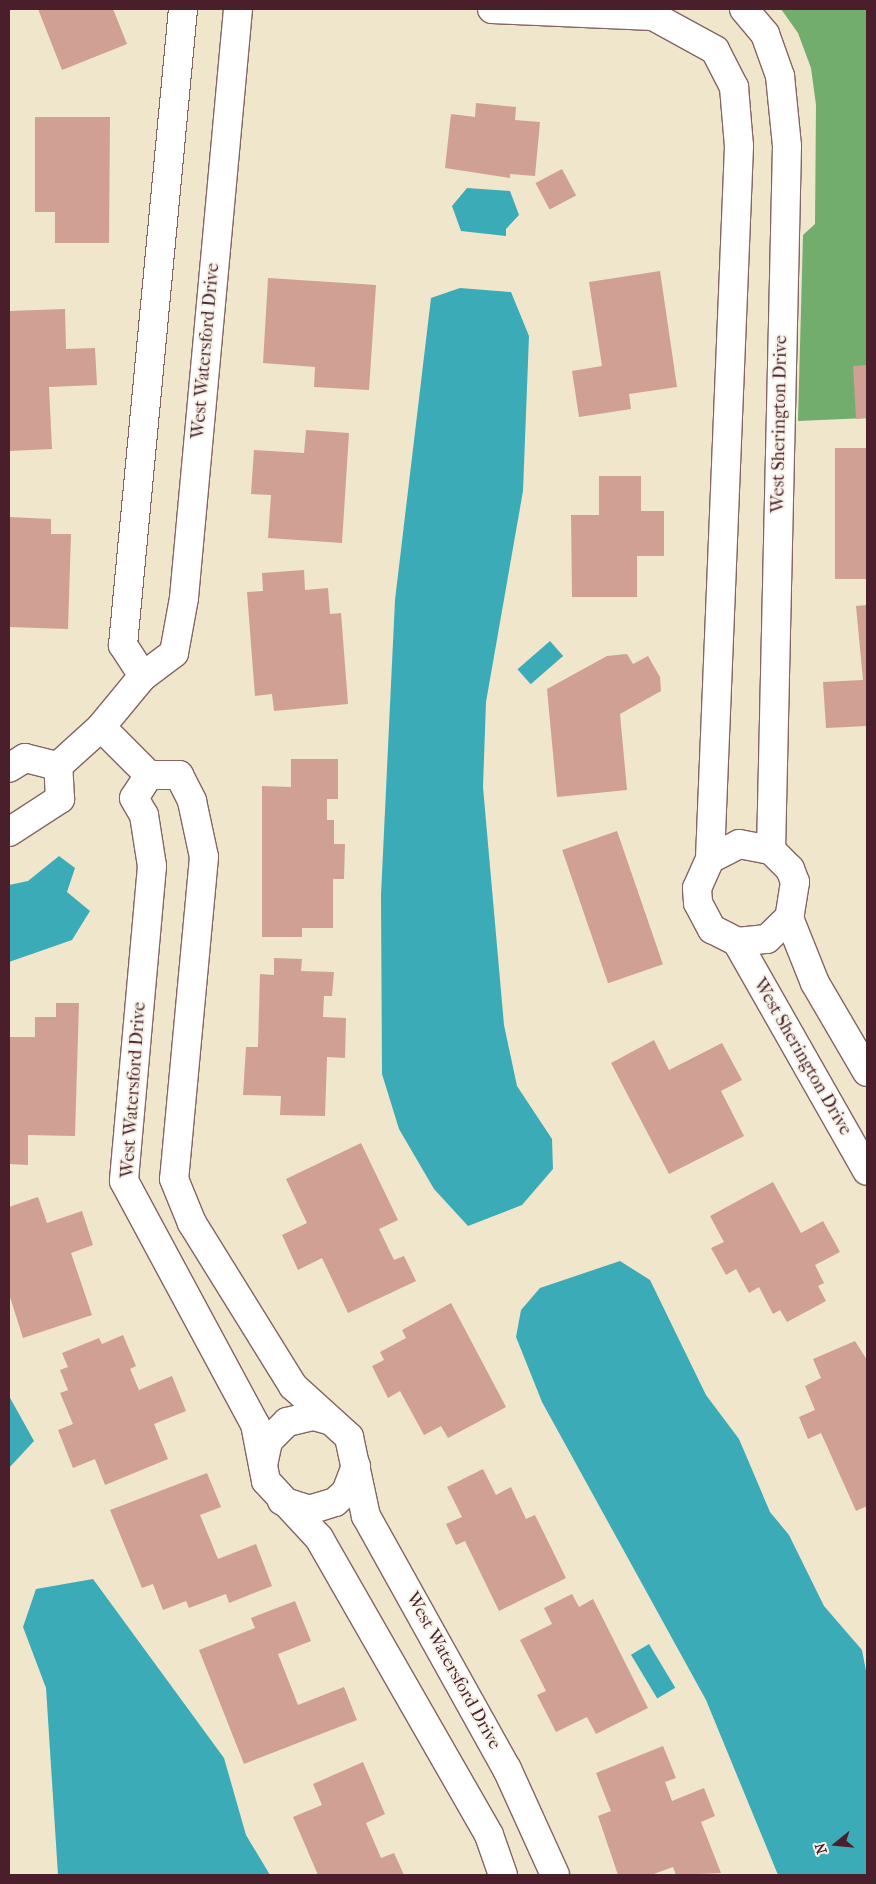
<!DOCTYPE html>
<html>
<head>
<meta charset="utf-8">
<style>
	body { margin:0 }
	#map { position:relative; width:876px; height:1884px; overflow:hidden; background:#efe6cc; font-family:"IM FELL French Canon",serif }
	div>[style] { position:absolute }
	.forest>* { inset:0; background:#72ad6d }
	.water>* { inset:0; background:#3bacb7; transform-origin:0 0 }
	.building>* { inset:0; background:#d0a094; transform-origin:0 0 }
	.roads { filter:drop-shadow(1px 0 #846563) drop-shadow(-1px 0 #846563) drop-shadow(0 1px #846563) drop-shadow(0 -1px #846563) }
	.minor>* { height:28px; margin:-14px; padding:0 14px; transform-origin:14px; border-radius:14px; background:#fff }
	span { translate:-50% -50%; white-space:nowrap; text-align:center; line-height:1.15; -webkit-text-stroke:4px #f7f3e8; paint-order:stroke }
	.street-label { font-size:18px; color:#4a1f2b }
	.frame { position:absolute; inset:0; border:10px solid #4a1f2b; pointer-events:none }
	.north { position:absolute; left:811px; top:1819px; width:50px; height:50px; -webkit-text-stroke:4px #f7f3e8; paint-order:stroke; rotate:253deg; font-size:14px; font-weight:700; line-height:20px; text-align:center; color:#4a1f2b }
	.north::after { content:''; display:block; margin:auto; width:18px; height:22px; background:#4a1f2b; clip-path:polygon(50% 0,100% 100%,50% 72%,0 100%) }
</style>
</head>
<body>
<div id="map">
	<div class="forest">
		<div style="clip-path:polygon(781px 9px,867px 9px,867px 418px,798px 421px,803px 235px,815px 224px,816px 105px,811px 68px,798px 33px)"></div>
	</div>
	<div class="water">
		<div style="clip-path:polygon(467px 188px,510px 191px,519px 215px,506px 229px,506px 236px,461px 231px,452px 206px)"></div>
		<div style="clip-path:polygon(460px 288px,511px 292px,529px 336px,523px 491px,486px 702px,483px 787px,504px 1025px,517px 1086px,552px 1139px,553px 1169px,522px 1205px,468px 1226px,434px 1189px,399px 1129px,382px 1074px,381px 895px,395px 600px,431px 298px)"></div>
		<div style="left:550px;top:641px;width:20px;height:43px;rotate:49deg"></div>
		<div style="clip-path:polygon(59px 856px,75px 868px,67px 892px,90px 911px,72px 940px,9px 962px,9px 885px,28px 881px)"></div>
		<div style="clip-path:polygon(620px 1261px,650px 1280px,706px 1395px,739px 1439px,770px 1512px,789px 1535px,824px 1606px,862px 1650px,867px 1676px,867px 1875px,778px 1875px,706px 1700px,542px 1402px,516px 1337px,521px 1310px,540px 1288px)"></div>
		<div style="clip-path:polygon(9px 1396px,34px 1441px,9px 1468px)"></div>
		<div style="clip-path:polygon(93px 1579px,224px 1758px,246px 1835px,270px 1875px,58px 1875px,46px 1688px,23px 1627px,36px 1589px)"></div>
		<div style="left:649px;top:1644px;width:51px;height:21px;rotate:59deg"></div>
	</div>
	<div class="building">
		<div style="clip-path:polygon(38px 9px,113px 9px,127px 44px,62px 70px)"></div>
		<div style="clip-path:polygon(476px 103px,516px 107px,515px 120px,540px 122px,535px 176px,510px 174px,510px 178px,445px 168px,451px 114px,475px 117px)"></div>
		<div style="clip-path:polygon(35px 117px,110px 117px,109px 243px,55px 243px,55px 212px,35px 212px)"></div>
		<div style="left:562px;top:169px;width:30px;height:30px;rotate:62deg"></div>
		<div style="clip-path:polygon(660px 271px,677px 387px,629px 394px,631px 409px,579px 417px,572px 371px,602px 366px,589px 282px)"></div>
		<div style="clip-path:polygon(268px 278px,376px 285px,369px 390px,314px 387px,315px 367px,263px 363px)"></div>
		<div style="clip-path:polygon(65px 309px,66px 349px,95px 348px,97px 385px,49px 387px,52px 449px,9px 451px,9px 311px)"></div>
		<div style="clip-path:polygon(867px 365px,867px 418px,856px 419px,853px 366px)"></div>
		<div style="clip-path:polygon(306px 430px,349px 433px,342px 543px,268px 538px,271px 495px,251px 494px,254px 450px,304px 453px)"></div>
		<div style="left:867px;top:448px;width:131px;height:32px;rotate:90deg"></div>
		<div style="clip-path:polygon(599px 476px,641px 476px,641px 511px,664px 511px,664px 556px,637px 556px,637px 597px,572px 597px,571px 515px,599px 515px)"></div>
		<div style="clip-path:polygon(9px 517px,51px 519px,51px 534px,71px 534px,68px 629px,9px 627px)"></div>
		<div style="clip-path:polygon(304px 570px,305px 590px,328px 588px,330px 614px,341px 613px,348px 704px,274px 711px,272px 694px,255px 696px,247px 592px,263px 591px,262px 573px)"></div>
		<div style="clip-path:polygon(867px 605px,867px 726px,826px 728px,823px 682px,863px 680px,856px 606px)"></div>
		<div style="clip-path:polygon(627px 654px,633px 664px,648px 656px,660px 677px,661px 691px,620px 714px,627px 790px,557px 797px,547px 689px,607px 656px)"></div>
		<div style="clip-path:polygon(291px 759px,338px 759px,338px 799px,327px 799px,327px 820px,334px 820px,334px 844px,345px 844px,344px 879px,333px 879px,333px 928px,302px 928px,302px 937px,262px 937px,262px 786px,291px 787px)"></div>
		<div style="left:617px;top:831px;width:141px;height:58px;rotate:71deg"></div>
		<div style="clip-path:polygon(274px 958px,302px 959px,301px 971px,334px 972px,332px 996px,324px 996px,323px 1017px,346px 1018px,345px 1058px,327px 1057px,325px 1116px,280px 1115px,281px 1096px,243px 1095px,246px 1047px,258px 1047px,260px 974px,274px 975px)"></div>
		<div style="clip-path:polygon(56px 1003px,79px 1003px,75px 1136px,28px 1135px,28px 1165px,9px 1164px,9px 1037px,35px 1037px,35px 1017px,56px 1017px)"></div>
		<div style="clip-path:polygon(654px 1040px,669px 1070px,722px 1043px,742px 1080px,721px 1091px,744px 1136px,669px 1174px,611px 1063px)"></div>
		<div style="clip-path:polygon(361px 1143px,398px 1220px,379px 1229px,394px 1260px,404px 1256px,416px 1281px,348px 1313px,322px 1258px,298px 1270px,282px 1235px,307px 1223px,286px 1179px)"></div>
		<div style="clip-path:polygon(773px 1182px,801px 1233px,823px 1221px,840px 1252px,815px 1265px,824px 1283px,818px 1286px,826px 1301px,787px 1322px,780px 1310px,773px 1314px,759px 1287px,749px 1293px,736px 1269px,726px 1275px,711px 1248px,724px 1242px,710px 1216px)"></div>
		<div style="clip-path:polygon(38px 1197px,47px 1223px,82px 1211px,93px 1245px,71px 1253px,92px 1315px,23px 1338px,9px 1294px,9px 1207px)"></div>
		<div style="clip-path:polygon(451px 1303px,506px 1407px,448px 1438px,441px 1426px,424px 1435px,400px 1391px,388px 1398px,372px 1366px,384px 1360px,380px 1352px,406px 1338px,402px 1330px)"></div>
		<div style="clip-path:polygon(123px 1335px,136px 1366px,130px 1369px,139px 1390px,172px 1376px,186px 1411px,154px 1424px,168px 1459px,105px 1485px,95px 1459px,73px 1468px,58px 1430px,73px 1424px,60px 1393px,68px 1390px,60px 1370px,68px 1367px,62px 1353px,99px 1338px,102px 1344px)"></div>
		<div style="clip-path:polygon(855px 1341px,867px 1360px,867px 1506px,856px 1511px,821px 1433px,808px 1439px,799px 1417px,815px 1410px,805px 1386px,821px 1378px,813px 1359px)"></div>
		<div style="clip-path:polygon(483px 1469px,496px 1495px,511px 1487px,526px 1519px,535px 1515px,566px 1578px,499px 1611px,465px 1541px,456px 1545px,446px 1524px,462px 1517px,447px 1487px)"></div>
		<div style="clip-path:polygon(207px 1473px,221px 1507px,200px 1515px,218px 1559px,256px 1544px,272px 1586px,229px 1603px,226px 1594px,189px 1608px,186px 1601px,163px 1610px,153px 1584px,142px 1588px,110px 1510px)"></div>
		<div style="clip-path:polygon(572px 1594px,579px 1607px,593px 1599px,648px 1708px,596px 1734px,587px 1717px,556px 1732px,537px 1695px,546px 1691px,520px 1640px,552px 1624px,544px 1608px)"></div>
		<div style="clip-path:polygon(295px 1601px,311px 1641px,278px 1654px,298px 1705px,344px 1687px,357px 1720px,244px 1764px,199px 1650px,255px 1628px,251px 1618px)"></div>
		<div style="clip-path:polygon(663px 1746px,676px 1778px,665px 1782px,672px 1801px,704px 1788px,715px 1816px,701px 1822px,721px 1873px,676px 1875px,673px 1867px,651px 1875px,618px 1875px,598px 1816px,611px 1811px,596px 1773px)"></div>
		<div style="clip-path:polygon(363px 1762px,385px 1814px,366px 1823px,381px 1858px,394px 1853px,404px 1875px,318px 1875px,293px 1817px,322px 1805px,313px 1784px)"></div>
	</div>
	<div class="roads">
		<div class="minor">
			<div style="left:238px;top:9px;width:591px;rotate:95.24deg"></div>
			<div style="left:184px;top:598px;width:56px;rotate:100.3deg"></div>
			<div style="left:174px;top:653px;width:39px;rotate:143deg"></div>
			<div style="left:143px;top:676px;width:66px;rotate:129.5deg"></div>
			<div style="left:101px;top:727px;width:68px;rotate:45deg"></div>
			<div style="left:149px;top:775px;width:30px"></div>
			<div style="left:179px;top:775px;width:29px;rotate:63deg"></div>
			<div style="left:192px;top:801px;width:57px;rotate:77.9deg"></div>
			<div style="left:204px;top:857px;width:323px;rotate:95.3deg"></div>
			<div style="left:174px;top:1179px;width:48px;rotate:67.8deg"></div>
			<div style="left:192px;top:1223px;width:192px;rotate:58.2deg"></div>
			<div style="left:293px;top:1386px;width:76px;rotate:42.3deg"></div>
			<div style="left:349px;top:1437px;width:81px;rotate:77.9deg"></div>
			<div style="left:366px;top:1516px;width:290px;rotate:60.9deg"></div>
			<div style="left:507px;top:1769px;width:116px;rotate:65.6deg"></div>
			<div style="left:492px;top:9px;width:161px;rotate:2.5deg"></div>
			<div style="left:653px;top:16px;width:71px;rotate:28.7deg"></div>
			<div style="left:715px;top:50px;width:42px;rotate:62.8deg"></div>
			<div style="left:734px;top:87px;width:59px;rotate:85.2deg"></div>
			<div style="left:739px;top:146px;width:714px;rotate:92.33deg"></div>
			<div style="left:710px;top:859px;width:32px;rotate:114deg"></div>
			<div style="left:697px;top:888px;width:15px;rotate:86deg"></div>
			<div style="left:698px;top:903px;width:30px;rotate:62deg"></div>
			<div style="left:712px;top:929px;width:28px;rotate:27deg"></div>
			<div style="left:737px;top:942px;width:263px;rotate:60.4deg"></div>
			<div style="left:744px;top:9px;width:33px;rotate:50deg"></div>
			<div style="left:765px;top:34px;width:45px;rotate:70.3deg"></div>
			<div style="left:780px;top:76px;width:70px;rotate:84.3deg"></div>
			<div style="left:787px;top:146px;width:704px;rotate:91.3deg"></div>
			<div style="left:771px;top:850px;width:27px;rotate:45deg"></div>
			<div style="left:790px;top:869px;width:14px;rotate:69deg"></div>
			<div style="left:795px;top:882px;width:36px;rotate:99deg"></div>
			<div style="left:789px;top:918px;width:70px;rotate:68.2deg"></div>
			<div style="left:815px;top:983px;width:103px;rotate:59.7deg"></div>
			<div style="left:143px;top:676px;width:37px;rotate:-123deg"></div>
			<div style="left:123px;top:645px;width:639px;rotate:-84.61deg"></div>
			<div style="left:58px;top:766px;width:58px;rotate:-42.2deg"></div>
			<div style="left:9px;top:768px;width:19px;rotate:-32deg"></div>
			<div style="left:25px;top:758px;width:34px;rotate:14deg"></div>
			<div style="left:149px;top:775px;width:27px;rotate:123deg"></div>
			<div style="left:134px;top:798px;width:20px;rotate:60deg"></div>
			<div style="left:144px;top:815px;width:52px;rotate:81.1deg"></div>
			<div style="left:152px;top:866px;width:316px;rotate:95.1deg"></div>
			<div style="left:124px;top:1181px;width:276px;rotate:61.7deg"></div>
			<div style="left:255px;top:1424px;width:58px;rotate:79.1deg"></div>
			<div style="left:266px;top:1481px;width:78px;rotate:47.1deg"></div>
			<div style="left:319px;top:1538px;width:342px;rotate:60.2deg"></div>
			<div style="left:489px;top:1835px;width:42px;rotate:70.7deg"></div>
			<div style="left:9px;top:832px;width:61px;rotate:-32.9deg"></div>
			<div style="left:60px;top:799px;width:33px;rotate:-93deg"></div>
			<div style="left:710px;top:859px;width:33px;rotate:-27deg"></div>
			<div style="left:739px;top:844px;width:33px;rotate:11deg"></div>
			<div style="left:737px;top:942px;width:30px;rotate:-6deg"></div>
			<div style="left:767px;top:939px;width:30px;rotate:-44deg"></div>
			<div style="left:263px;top:1465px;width:25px;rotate:-78deg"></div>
			<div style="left:268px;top:1441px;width:27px;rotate:-45deg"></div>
			<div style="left:287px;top:1422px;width:28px;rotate:-13deg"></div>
			<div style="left:314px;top:1416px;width:15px;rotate:16deg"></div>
			<div style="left:282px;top:1501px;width:28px;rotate:18deg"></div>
			<div style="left:309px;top:1510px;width:27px;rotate:-17deg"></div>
			<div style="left:335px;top:1502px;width:15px;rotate:-42deg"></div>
			<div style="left:346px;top:1492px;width:28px;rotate:-69deg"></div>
		</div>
	</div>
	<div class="street-label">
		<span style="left:206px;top:351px;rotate:-85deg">West Watersford Drive</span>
		<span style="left:780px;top:424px;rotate:-89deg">West Sherington Drive</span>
		<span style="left:802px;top:1057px;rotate:60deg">West Sherington Drive</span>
		<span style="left:134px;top:1090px;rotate:-86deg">West Watersford Drive</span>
		<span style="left:453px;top:1671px;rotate:61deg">West Watersford Drive</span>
	</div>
	<div class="frame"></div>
	<div class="north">N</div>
</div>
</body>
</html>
